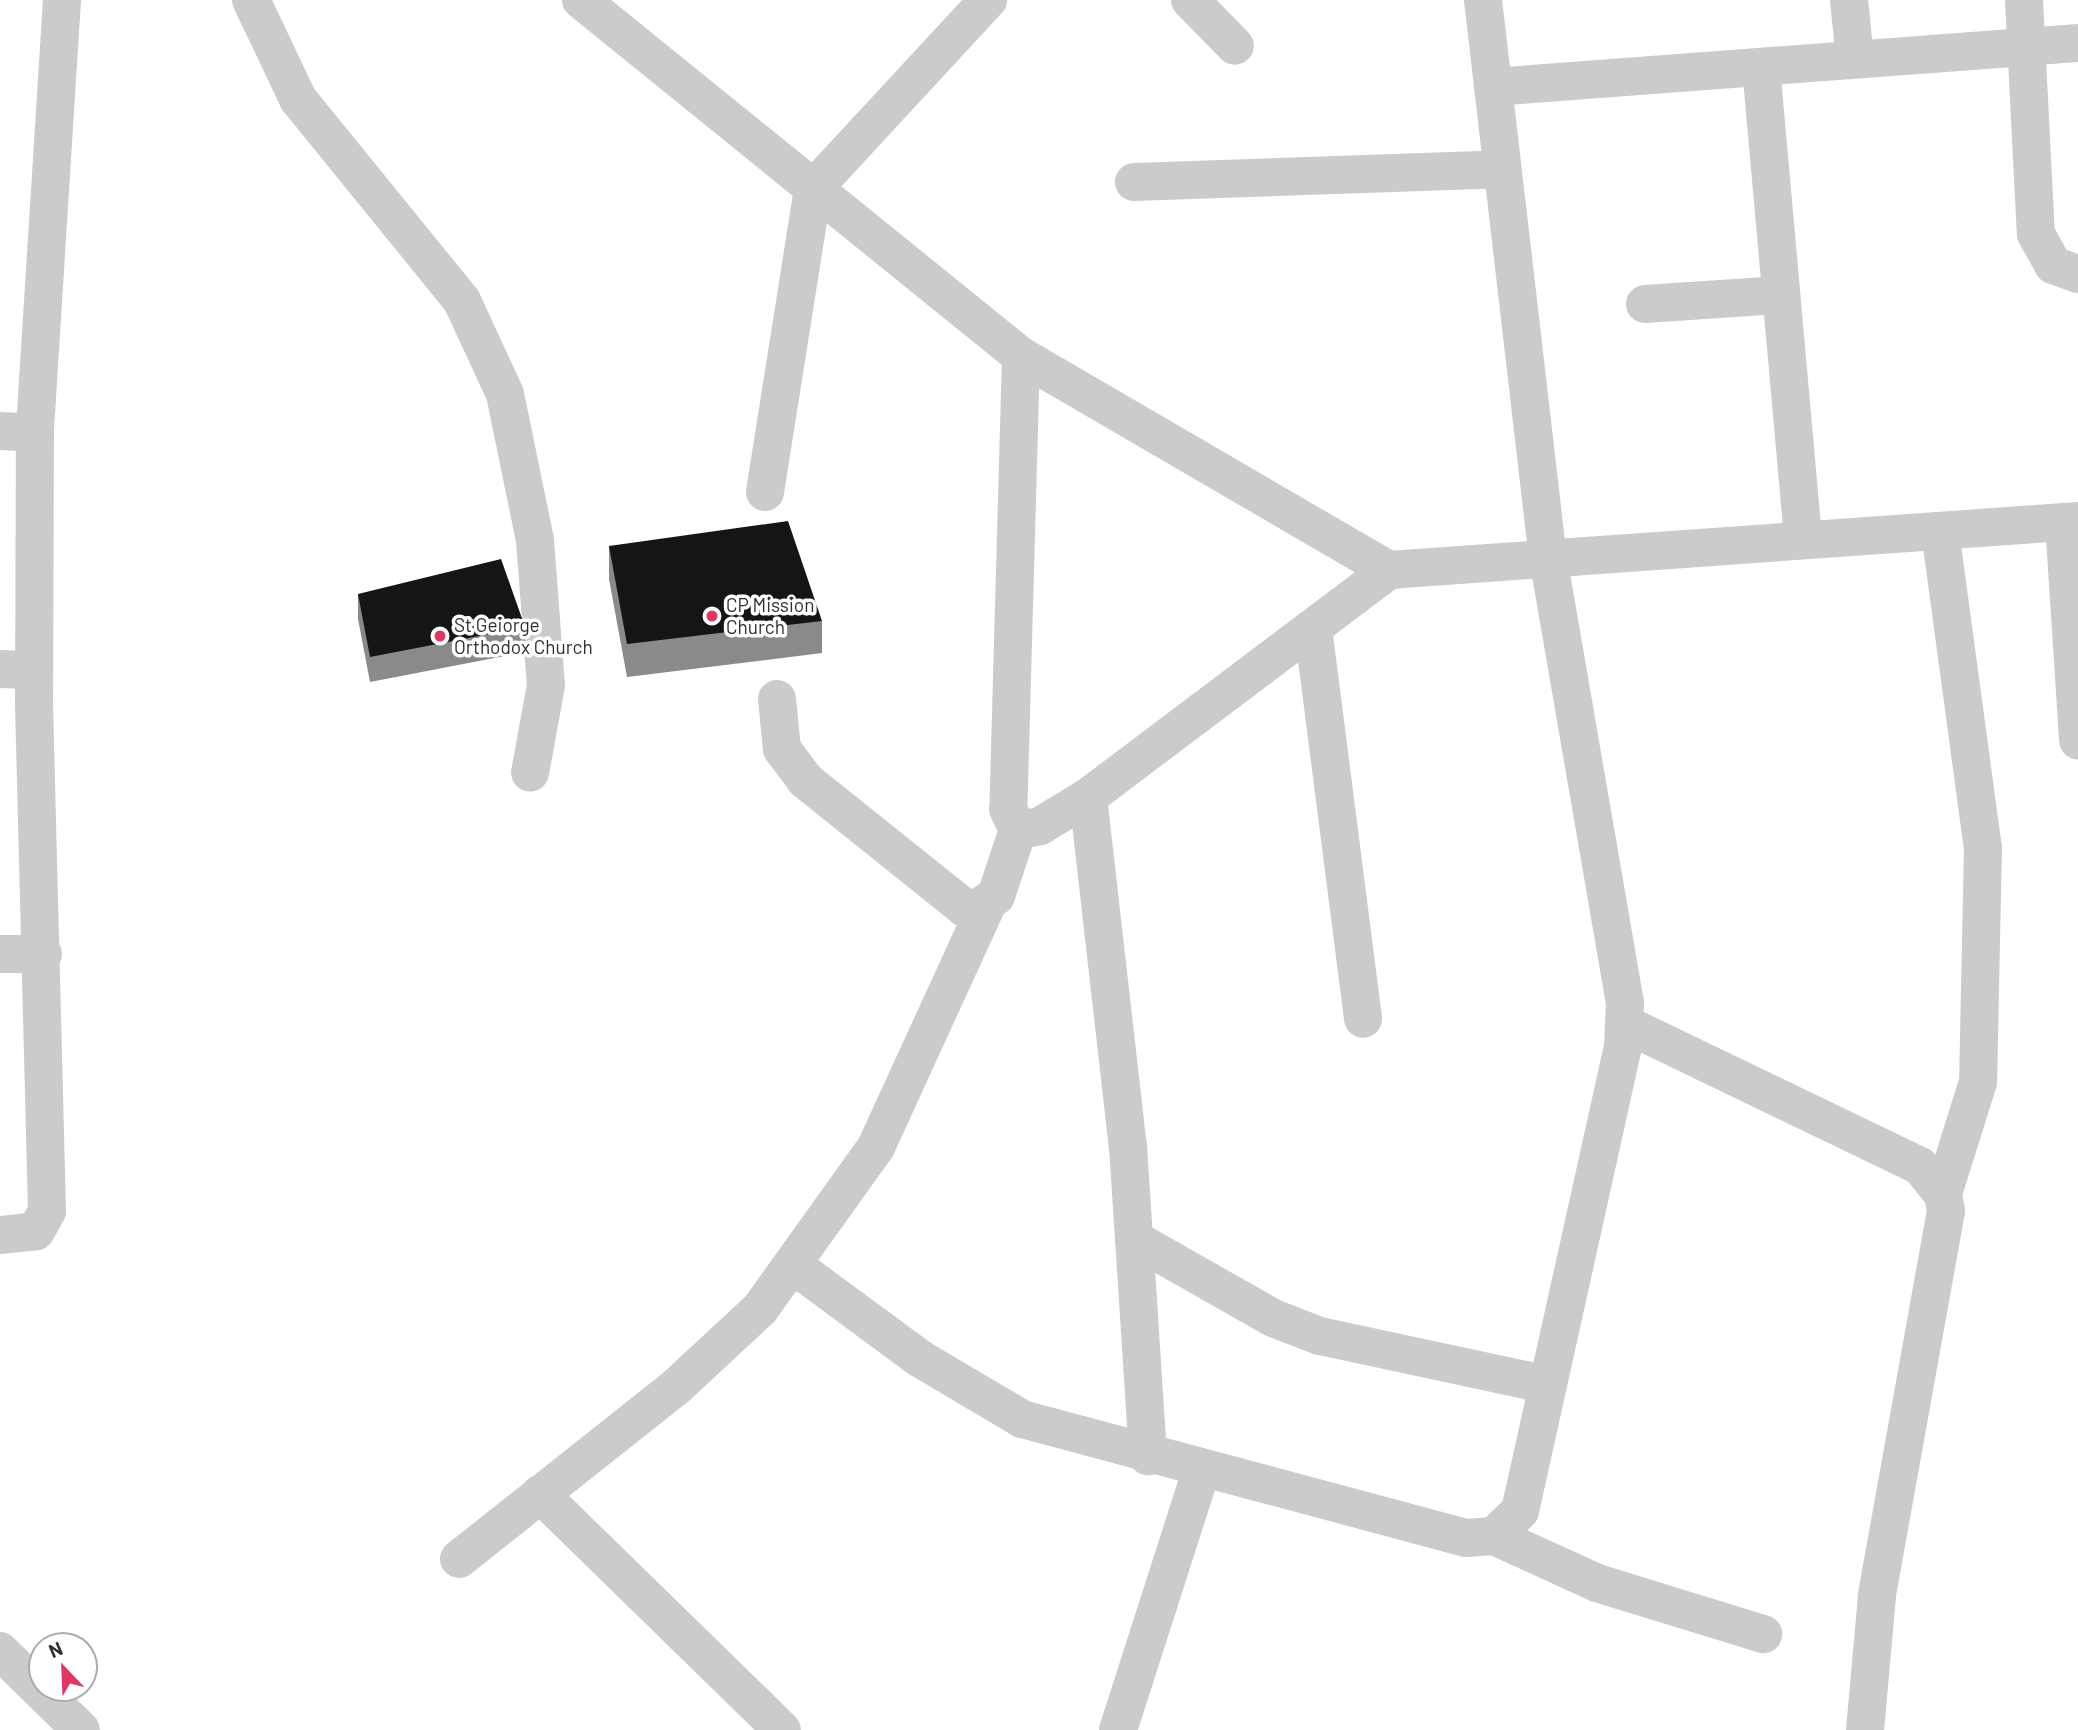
<!DOCTYPE html>
<html>
<head>
<meta charset="utf-8">
<style>
	body { margin:0 }
	#map { position:relative; width:2078px; height:1730px; overflow:hidden; background:#fff; font-family:Barlow,sans-serif }
	div>[style] { position:absolute }
	.minor>* { height:38px; margin:-19px; padding:0 19px; transform-origin:19px; border-radius:19px; background:#cbcbcb }
	.wall>* { inset:0; background:#8a8a8a }
	.building>* { inset:0; background:#151515 }
	.dots>* { width:19px; height:19px; translate:-50% -50%; box-sizing:border-box; border:4px solid #fff; border-radius:50% }
	span { translate:-50% -50%; white-space:nowrap; text-align:center; line-height:1.15; -webkit-text-stroke:7px #fff; paint-order:stroke }
	.poi-label { font-size:19px; color:#2e2e2e }
	.left { translate:0 -50%; text-align:left }
	.north { position:absolute; left:28px; top:1632px; width:70px; height:70px; box-sizing:border-box; background:#fff; border:2px solid #ababab; border-radius:50%; rotate:337deg; font-size:19px; font-weight:700; line-height:28px; text-align:center; color:#2e2e2e }
	.north::after { content:''; display:block; margin:auto; width:24px; height:32px; background:#de3763; clip-path:polygon(50% 0,100% 100%,50% 72%,0 100%) }
</style>
</head>
<body>
<div id="map">
	<div class="minor">
		<div style="left:251px;top:0;width:110px;rotate:64.6deg"></div>
		<div style="left:298px;top:99px;width:260px;rotate:50.9deg"></div>
		<div style="left:462px;top:301px;width:102px;rotate:65.2deg"></div>
		<div style="left:505px;top:394px;width:149px;rotate:78.4deg"></div>
		<div style="left:535px;top:540px;width:145px;rotate:85.7deg"></div>
		<div style="left:546px;top:685px;width:89px;rotate:100.3deg"></div>
		<div style="left:581px;top:0;width:566px;rotate:38.98deg"></div>
		<div style="left:1021px;top:356px;width:426px;rotate:30.2deg"></div>
		<div style="left:1389px;top:570px;width:691px;rotate:-4.07deg"></div>
		<div style="left:1190px;top:0;width:64px;rotate:45.6deg"></div>
		<div style="left:1849px;top:0;width:59px;rotate:84.2deg"></div>
		<div style="left:2024px;top:0;width:234px;rotate:87.1deg"></div>
		<div style="left:2036px;top:234px;width:35px;rotate:61deg"></div>
		<div style="left:2053px;top:265px;width:27px;rotate:20deg"></div>
		<div style="left:1761px;top:67px;width:475px;rotate:84.9deg"></div>
		<div style="left:1493px;top:87px;width:587px;rotate:-4.3deg"></div>
		<div style="left:1134px;top:182px;width:368px;rotate:-2deg"></div>
		<div style="left:1645px;top:304px;width:136px;rotate:-3.8deg"></div>
		<div style="left:1021px;top:356px;width:453px;rotate:91.6deg"></div>
		<div style="left:1008px;top:809px;width:23px;rotate:65deg"></div>
		<div style="left:1018px;top:830px;width:22px;rotate:-10deg"></div>
		<div style="left:1040px;top:826px;width:56px;rotate:-31.1deg"></div>
		<div style="left:1088px;top:797px;width:377px;rotate:-37deg"></div>
		<div style="left:0;top:431px;width:35px;rotate:3deg"></div>
		<div style="left:765px;top:492px;width:307px;rotate:-81deg"></div>
		<div style="left:813px;top:189px;width:258px;rotate:-47.2deg"></div>
		<div style="left:2064px;top:522px;width:219px;rotate:86.3deg"></div>
		<div style="left:1940px;top:531px;width:319px;rotate:82.3deg"></div>
		<div style="left:1983px;top:847px;width:235px;rotate:91.2deg"></div>
		<div style="left:1978px;top:1082px;width:117px;rotate:107.4deg"></div>
		<div style="left:1313px;top:628px;width:394px;rotate:82.7deg"></div>
		<div style="left:0;top:669px;width:34px;rotate:2deg"></div>
		<div style="left:777px;top:699px;width:50px;rotate:84.3deg"></div>
		<div style="left:782px;top:749px;width:39px;rotate:53deg"></div>
		<div style="left:805px;top:780px;width:205px;rotate:38.7deg"></div>
		<div style="left:965px;top:908px;width:12px"></div>
		<div style="left:977px;top:908px;width:22px;rotate:-32deg"></div>
		<div style="left:996px;top:896px;width:70px;rotate:-71.6deg"></div>
		<div style="left:1088px;top:797px;width:351px;rotate:83.5deg"></div>
		<div style="left:1128px;top:1146px;width:311px;rotate:86.3deg"></div>
		<div style="left:0;top:954px;width:43px"></div>
		<div style="left:1625px;top:1024px;width:327px;rotate:25.7deg"></div>
		<div style="left:1920px;top:1166px;width:36px;rotate:51deg"></div>
		<div style="left:1943px;top:1194px;width:17px;rotate:80deg"></div>
		<div style="left:1946px;top:1211px;width:391px;rotate:100.2deg"></div>
		<div style="left:1877px;top:1596px;width:135px;rotate:95.1deg"></div>
		<div style="left:0;top:1235px;width:36px;rotate:-6deg"></div>
		<div style="left:36px;top:1231px;width:23px;rotate:-61deg"></div>
		<div style="left:47px;top:1211px;width:507px;rotate:-91.47deg"></div>
		<div style="left:34px;top:704px;width:275px;rotate:-89.8deg"></div>
		<div style="left:35px;top:429px;width:430px;rotate:-86.4deg"></div>
		<div style="left:1134px;top:1239px;width:160px;rotate:29.6deg"></div>
		<div style="left:1273px;top:1318px;width:50px;rotate:21deg"></div>
		<div style="left:1320px;top:1336px;width:233px;rotate:12.1deg"></div>
		<div style="left:793px;top:1265px;width:157px;rotate:36.4deg"></div>
		<div style="left:919px;top:1358px;width:120px;rotate:30.6deg"></div>
		<div style="left:1022px;top:1419px;width:460px;rotate:15deg"></div>
		<div style="left:1466px;top:1538px;width:28px;rotate:-4deg"></div>
		<div style="left:1494px;top:1536px;width:36px;rotate:-44deg"></div>
		<div style="left:1520px;top:1511px;width:475px;rotate:-77.5deg"></div>
		<div style="left:1623px;top:1047px;width:44px;rotate:-87.4deg"></div>
		<div style="left:1625px;top:1003px;width:451px;rotate:-99.8deg"></div>
		<div style="left:1548px;top:559px;width:563px;rotate:-96.63deg"></div>
		<div style="left:540px;top:1494px;width:338px;rotate:44.3deg"></div>
		<div style="left:1494px;top:1536px;width:113px;rotate:24.5deg"></div>
		<div style="left:1597px;top:1583px;width:174px;rotate:17.1deg"></div>
		<div style="left:459px;top:1559px;width:277px;rotate:-38.4deg"></div>
		<div style="left:676px;top:1387px;width:115px;rotate:-42.9deg"></div>
		<div style="left:760px;top:1309px;width:199px;rotate:-54.4deg"></div>
		<div style="left:876px;top:1147px;width:267px;rotate:-65.4deg"></div>
		<div style="left:0;top:1651px;width:113px;rotate:44.3deg"></div>
		<div style="left:1118px;top:1730px;width:272px;rotate:-72.2deg"></div>
	</div>
	<div class="wall">
		<div style="clip-path:polygon(609px 546px,822px 621px,822px 653px,627px 677px,609px 579px)"></div>
		<div style="clip-path:polygon(358px 594px,525px 627px,525px 652px,370px 682px,358px 619px)"></div>
	</div>
	<div class="building">
		<div style="clip-path:polygon(788px 521px,822px 621px,627px 644px,609px 546px)"></div>
		<div style="clip-path:polygon(501px 559px,525px 627px,370px 657px,358px 594px)"></div>
	</div>
	<div class="dots">
		<div style="left:712px;top:616px;background:#de3763"></div>
		<div style="left:440px;top:636px;background:#de3763"></div>
	</div>
	<div class="poi-label">
		<span class="left" style="left:726px;top:616px">CP Mission<br>Church</span>
		<span class="left" style="left:454px;top:636px">St Geiorge<br>Orthodox Church</span>
	</div>
	<div class="north">N</div>
</div>
</body>
</html>
